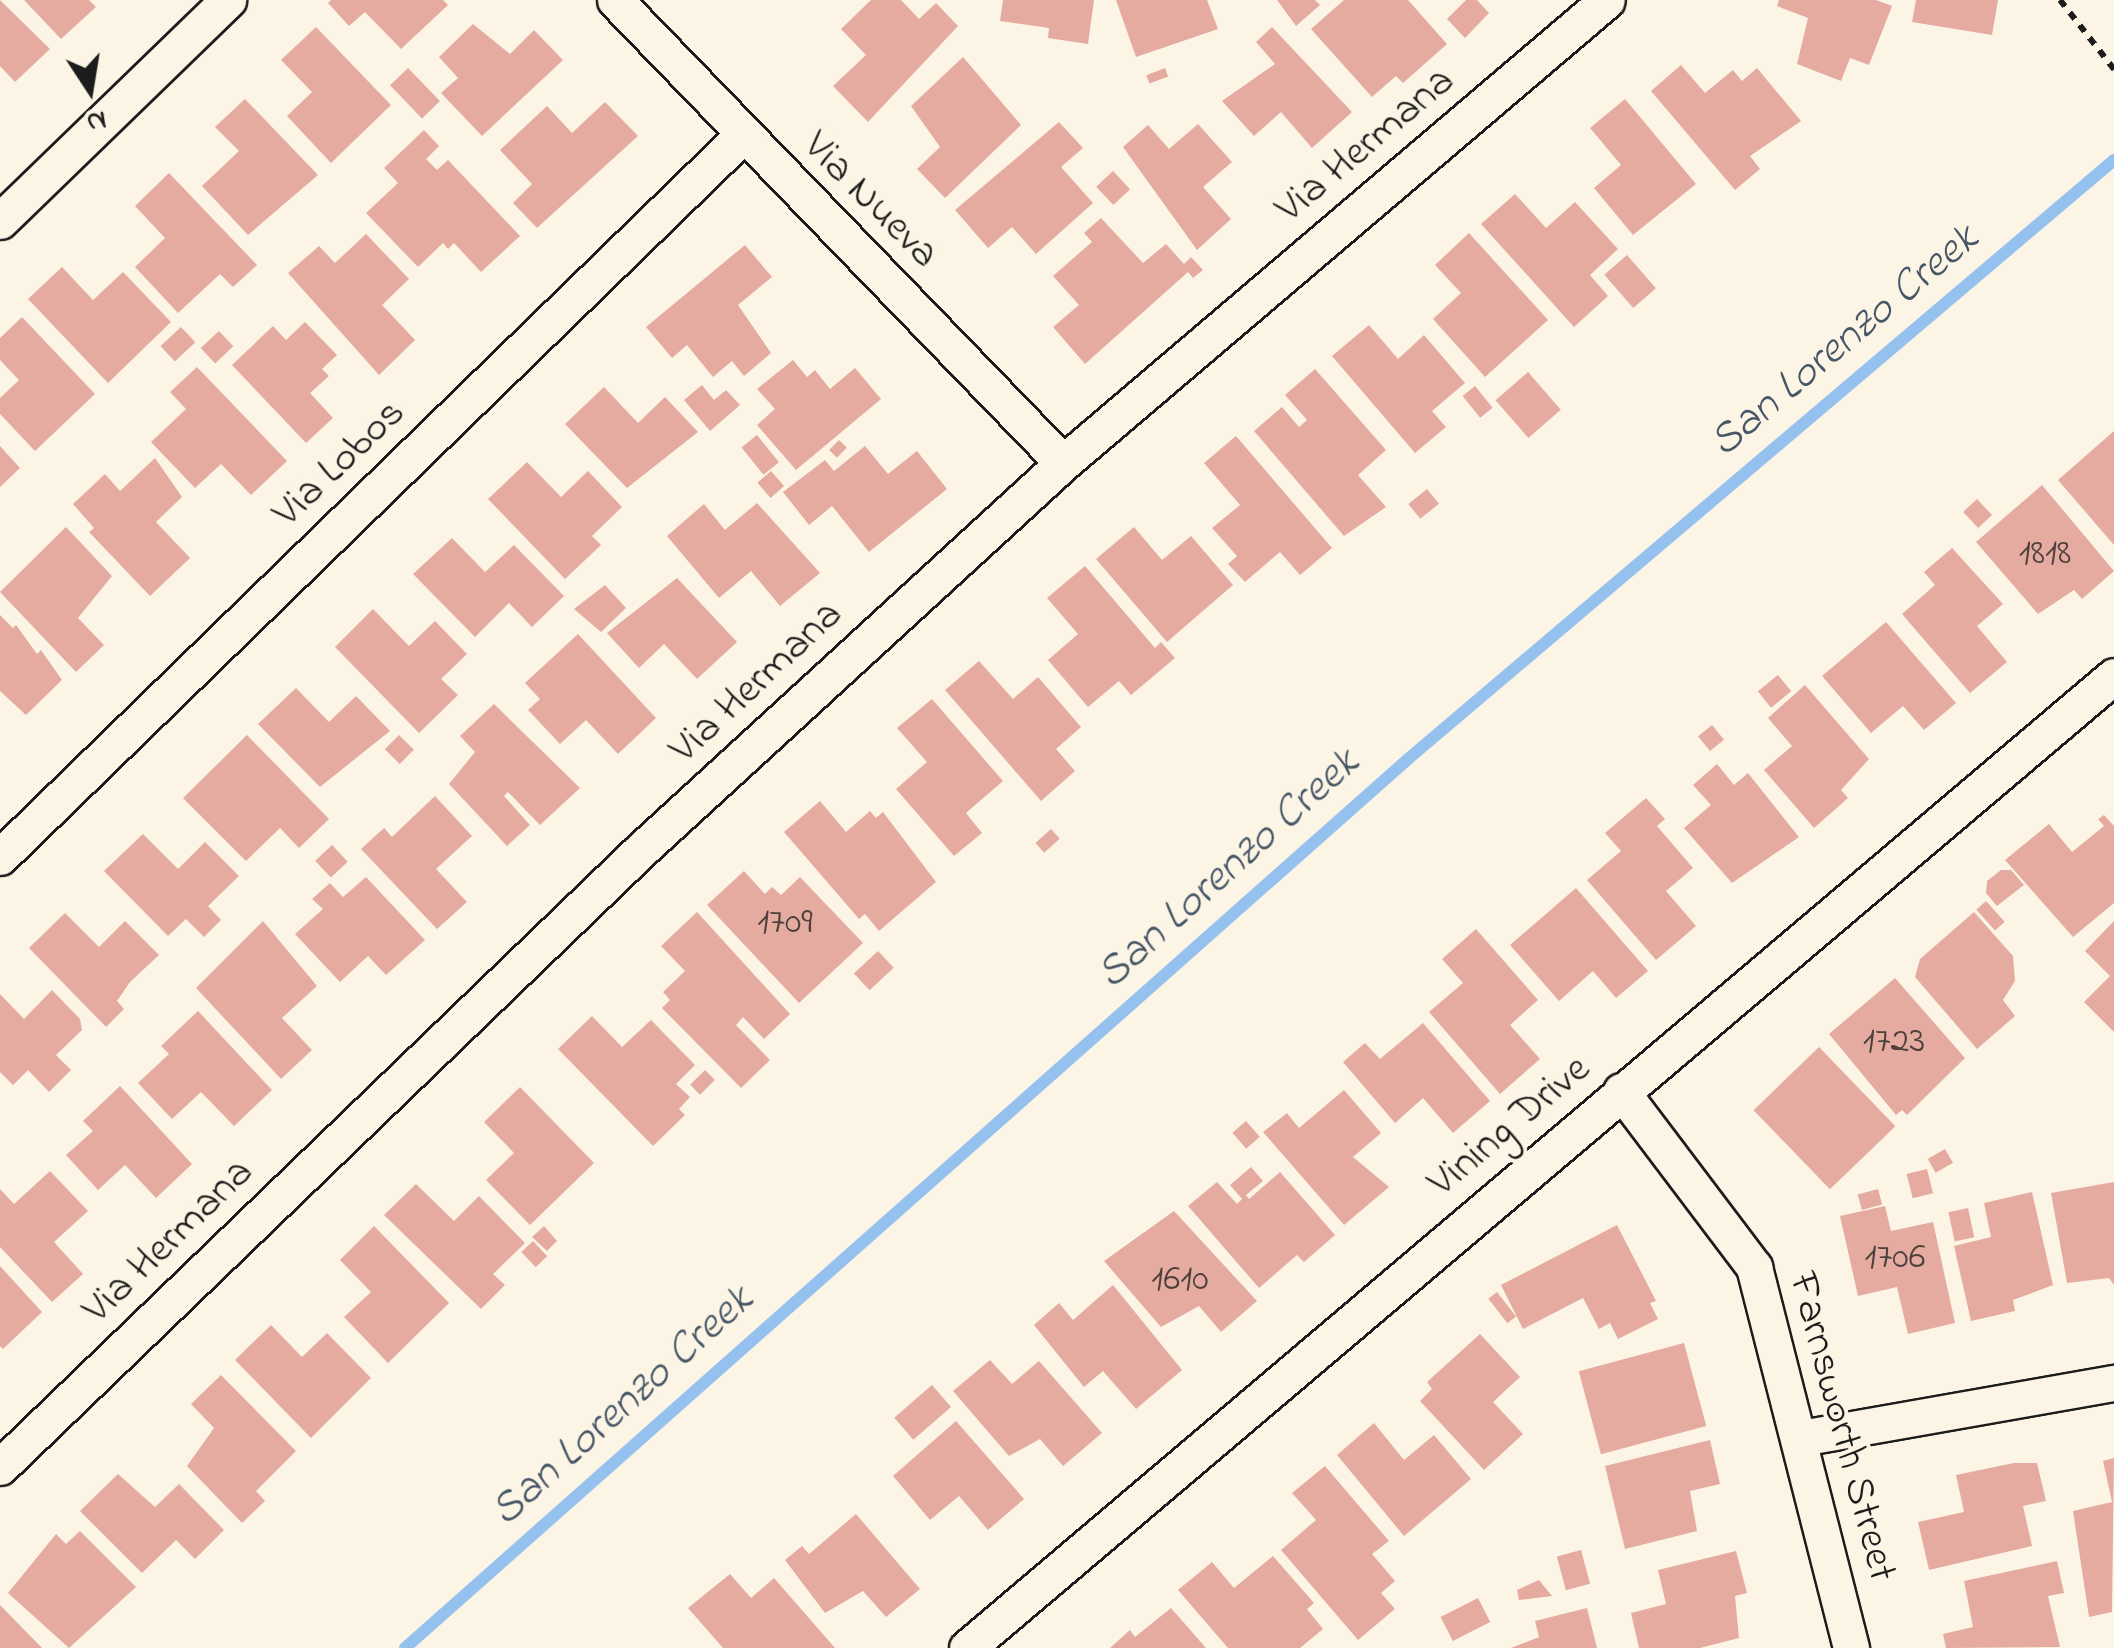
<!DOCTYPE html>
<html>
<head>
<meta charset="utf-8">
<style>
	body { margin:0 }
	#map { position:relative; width:2114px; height:1648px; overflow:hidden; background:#fcf5e5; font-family:"Indie Flower",sans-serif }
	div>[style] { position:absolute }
	.stream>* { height:12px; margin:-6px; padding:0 6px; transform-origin:6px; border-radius:6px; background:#95c1ee }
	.building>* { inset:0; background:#e5aba1; transform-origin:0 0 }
	.path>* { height:6px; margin-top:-3px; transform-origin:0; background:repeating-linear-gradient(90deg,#1c1c1c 0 8px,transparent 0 16px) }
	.roads { filter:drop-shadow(2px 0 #1c1c1c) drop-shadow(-2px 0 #1c1c1c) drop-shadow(0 2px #1c1c1c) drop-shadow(0 -2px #1c1c1c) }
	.street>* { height:35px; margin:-17.5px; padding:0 17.5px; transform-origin:17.5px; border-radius:17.5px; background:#fcf5e5 }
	span { translate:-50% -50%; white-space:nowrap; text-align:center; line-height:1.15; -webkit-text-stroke:8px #fcf5e5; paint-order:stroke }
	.number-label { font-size:38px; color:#4e403d }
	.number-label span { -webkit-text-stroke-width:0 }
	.street-label { font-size:42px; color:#1c1c1c }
	.water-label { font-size:45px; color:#465666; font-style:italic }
	.north { position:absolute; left:40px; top:40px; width:100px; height:100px; -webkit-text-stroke:8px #fcf5e5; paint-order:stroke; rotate:168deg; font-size:28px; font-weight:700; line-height:40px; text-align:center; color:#1c1c1c }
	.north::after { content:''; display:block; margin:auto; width:35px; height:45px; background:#1c1c1c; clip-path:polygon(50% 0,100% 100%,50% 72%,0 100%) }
</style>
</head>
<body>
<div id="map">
	<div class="stream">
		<div style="left:405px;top:1648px;width:1340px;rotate:-41.55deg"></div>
		<div style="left:1408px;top:759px;width:926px;rotate:-40.31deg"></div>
	</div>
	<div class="building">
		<div style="clip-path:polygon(0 0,50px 49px,15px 82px,0 66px)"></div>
		<div style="clip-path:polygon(24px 0,89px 0,96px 7px,61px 39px)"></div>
		<div style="clip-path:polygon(331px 0,443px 0,448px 5px,401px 49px,365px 12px,349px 26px,328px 3px)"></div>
		<div style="clip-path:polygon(871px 0,901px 0,919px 19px,936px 3px,958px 26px,868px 122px,833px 86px,866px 55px,841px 29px)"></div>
		<div style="clip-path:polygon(1003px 0,1094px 0,1088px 44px,1048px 38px,1049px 28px,1000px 21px)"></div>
		<div style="clip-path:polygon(1116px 0,1207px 0,1218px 29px,1136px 57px)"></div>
		<div style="clip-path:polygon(1277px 0,1315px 0,1320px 5px,1296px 26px)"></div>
		<div style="clip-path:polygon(1344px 0,1408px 0,1447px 44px,1403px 83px,1396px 76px,1372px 97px,1311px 29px)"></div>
		<div style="clip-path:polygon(1466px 0,1477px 0,1489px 13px,1465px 38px,1447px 19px)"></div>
		<div style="clip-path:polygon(1779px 0,1876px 0,1892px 6px,1869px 65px,1850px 58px,1841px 81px,1797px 64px,1808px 18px,1777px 6px)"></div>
		<div style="clip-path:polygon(1916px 0,1998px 0,1992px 35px,1912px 22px)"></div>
		<div style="clip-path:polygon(473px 24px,510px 54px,534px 30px,563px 60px,482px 136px,441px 93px,458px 78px,439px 57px)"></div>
		<div style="clip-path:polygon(316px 27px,391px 105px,331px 163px,287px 116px,312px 92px,281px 60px)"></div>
		<div style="clip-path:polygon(1272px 27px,1352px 112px,1312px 148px,1281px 112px,1254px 136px,1222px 101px,1275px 64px,1256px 42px)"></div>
		<div style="clip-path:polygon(963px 57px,1021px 125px,945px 198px,917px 169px,940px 147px,911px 106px)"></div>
		<div style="clip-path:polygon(1681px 65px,1705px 93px,1733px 70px,1742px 81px,1757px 68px,1801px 121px,1750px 156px,1760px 169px,1735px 190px,1651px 91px)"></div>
		<div style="left:408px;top:68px;width:46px;height:25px;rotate:46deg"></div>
		<div style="left:1165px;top:68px;width:9px;height:20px;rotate:69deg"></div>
		<div style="clip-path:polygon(245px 99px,318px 175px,248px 235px,202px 186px,239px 151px,215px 127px)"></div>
		<div style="clip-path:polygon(1625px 99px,1696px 184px,1633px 235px,1594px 188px,1621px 165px,1590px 128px)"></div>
		<div style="clip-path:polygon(605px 102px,638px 136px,537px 228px,513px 203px,532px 184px,500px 150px,547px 106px,572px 133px)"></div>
		<div style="clip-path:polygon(1059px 122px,1083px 148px,1061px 167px,1093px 203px,1036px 254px,1012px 227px,988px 248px,955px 210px)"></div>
		<div style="clip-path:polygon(1198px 124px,1232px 162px,1203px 187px,1231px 219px,1197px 250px,1123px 147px,1148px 125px,1169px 149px)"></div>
		<div style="clip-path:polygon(424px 130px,439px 146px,426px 159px,437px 170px,448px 160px,520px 236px,481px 272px,454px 243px,448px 249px,443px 243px,418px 267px,366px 213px,398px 183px,384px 168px)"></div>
		<div style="left:1113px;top:171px;width:25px;height:23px;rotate:47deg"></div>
		<div style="clip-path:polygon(169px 173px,257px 265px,233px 287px,220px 274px,178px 313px,135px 267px,165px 238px,135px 206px)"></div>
		<div style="clip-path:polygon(1515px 194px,1546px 228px,1575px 202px,1618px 249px,1590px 275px,1608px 296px,1574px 327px,1481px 224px)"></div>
		<div style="clip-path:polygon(1101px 218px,1143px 263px,1166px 244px,1184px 264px,1191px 257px,1203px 270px,1193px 278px,1188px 272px,1085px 364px,1053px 327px,1079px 305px,1053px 276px,1092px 242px,1084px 233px)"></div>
		<div style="clip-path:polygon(1469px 233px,1548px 320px,1485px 377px,1433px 319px,1461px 293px,1435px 265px)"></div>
		<div style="clip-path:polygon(366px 234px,409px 279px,382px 305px,415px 340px,379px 375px,288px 273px,319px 246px,335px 263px)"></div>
		<div style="clip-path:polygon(745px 245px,772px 277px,738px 305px,771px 353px,744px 376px,732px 361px,713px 377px,687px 345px,672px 358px,646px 327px)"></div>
		<div style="left:1627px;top:255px;width:44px;height:30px;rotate:49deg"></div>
		<div style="clip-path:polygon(62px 267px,93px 300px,123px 272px,171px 322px,108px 383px,28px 299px)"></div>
		<div style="clip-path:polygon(22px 317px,95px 394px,35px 451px,0 414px,0 398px,19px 380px,0 360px,0 338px)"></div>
		<div style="clip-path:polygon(305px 322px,337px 355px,322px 369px,329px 376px,310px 393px,333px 418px,306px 443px,232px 365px,273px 326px,286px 340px)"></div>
		<div style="clip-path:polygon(1369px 325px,1398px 359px,1424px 335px,1465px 383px,1432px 411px,1446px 427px,1415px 453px,1332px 356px)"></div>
		<div style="left:181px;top:327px;width:21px;height:28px;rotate:47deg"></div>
		<div style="left:219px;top:331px;width:21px;height:25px;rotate:47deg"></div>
		<div style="clip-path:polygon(793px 360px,807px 377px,815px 370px,830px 389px,855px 368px,881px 399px,796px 470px,757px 425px,775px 409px,757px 389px)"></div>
		<div style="clip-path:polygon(197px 367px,287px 461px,251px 495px,221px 464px,195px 488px,151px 442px,186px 409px,170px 392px)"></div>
		<div style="clip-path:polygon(1315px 369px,1386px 450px,1358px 475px,1386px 507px,1344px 536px,1254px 431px,1282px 407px,1299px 427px,1307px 420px,1285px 395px)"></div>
		<div style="left:1528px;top:372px;width:50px;height:43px;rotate:49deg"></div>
		<div style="clip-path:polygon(702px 385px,714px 400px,726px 390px,740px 405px,710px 431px,684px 400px)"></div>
		<div style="left:1475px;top:386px;width:28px;height:16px;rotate:51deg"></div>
		<div style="clip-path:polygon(604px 387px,638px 423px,665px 397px,698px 432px,627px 488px,565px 424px)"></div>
		<div style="clip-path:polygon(2114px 431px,2114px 545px,2058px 480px)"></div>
		<div style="left:757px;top:435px;width:35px;height:20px;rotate:51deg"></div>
		<div style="clip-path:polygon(1236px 436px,1332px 548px,1300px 575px,1280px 552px,1245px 582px,1228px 564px,1237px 556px,1212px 528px,1240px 505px,1204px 463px)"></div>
		<div style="left:839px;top:440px;width:11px;height:14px;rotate:45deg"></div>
		<div style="clip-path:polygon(0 446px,20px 468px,0 487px)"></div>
		<div style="clip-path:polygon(865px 446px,888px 474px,917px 451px,947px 489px,869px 552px,832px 506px,809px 525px,783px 492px,825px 460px,834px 471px)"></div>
		<div style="clip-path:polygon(155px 458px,182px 497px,156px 522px,190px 558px,150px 596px,89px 532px,94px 528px,73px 504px,105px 474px,120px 491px)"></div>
		<div style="clip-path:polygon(527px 462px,561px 497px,588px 471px,622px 507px,592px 536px,601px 545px,565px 579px,488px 499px)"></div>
		<div style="left:771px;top:471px;width:20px;height:18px;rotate:49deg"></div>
		<div style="clip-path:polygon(2042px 485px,2114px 571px,2082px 599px,2074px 590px,2038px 614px,1976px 542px)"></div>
		<div style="left:1427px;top:489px;width:19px;height:24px;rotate:51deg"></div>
		<div style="left:1977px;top:499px;width:22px;height:19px;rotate:47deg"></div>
		<div style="clip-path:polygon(757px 503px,820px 573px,780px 606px,751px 571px,719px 598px,667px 536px,704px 504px,725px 530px)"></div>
		<div style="clip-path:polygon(66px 527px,112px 576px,78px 618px,104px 645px,76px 672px,0 592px)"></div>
		<div style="clip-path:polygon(1134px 527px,1162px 560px,1191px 536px,1233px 585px,1167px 642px,1096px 559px)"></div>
		<div style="clip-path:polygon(452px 538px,485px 572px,514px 545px,564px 596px,532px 627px,509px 603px,475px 637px,413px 574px)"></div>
		<div style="clip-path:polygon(1952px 548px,2003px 604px,1977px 626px,2007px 662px,1970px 693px,1902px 614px,1935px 585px,1924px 572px)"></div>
		<div style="clip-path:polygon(1085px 566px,1155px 648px,1161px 642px,1175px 658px,1131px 695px,1119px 681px,1088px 707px,1048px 660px,1078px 634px,1047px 598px)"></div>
		<div style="clip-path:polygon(677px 578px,737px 642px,697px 679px,664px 644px,639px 668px,607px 633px)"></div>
		<div style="clip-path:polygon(605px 585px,626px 608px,601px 632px,574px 609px)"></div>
		<div style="clip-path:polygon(373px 609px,409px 646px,435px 621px,467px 654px,441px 679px,458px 695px,419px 733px,335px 647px)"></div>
		<div style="clip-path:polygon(0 615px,13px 628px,16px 625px,37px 654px,41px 650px,62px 680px,26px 715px,0 691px)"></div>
		<div style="clip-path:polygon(1886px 622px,1956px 703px,1924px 730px,1903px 706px,1871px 733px,1822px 676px)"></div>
		<div style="clip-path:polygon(578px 634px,656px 718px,618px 754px,586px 720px,560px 744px,528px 710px,540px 699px,525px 683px)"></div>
		<div style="clip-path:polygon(979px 661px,1013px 699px,1038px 677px,1081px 727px,1056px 749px,1075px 771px,1041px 801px,945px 690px)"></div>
		<div style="left:1778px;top:675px;width:21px;height:26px;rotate:51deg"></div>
		<div style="clip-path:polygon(1805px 685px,1869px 759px,1841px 790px,1848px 798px,1814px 828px,1764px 770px,1792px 746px,1768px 718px)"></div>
		<div style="clip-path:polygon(296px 688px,329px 722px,356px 696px,390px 731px,320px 787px,258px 724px)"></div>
		<div style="clip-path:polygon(932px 699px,1003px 781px,966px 813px,982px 833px,954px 856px,896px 789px,927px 762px,897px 728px)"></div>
		<div style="clip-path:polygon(494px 704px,580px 788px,540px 825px,508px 792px,504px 796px,530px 825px,507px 846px,449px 784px,475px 752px,460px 736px)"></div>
		<div style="left:1712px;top:725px;width:19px;height:18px;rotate:51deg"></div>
		<div style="clip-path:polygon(247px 735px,329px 819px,299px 848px,280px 828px,246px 861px,183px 798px)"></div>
		<div style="left:399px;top:735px;width:21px;height:20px;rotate:45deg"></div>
		<div style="clip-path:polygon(1717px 764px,1734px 785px,1748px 773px,1799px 837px,1732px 883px,1684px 828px,1711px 805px,1693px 785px)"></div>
		<div style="clip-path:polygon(435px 796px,472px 836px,436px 869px,467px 902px,437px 929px,361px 849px,384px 828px,392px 837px)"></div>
		<div style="clip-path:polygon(1646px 798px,1665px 819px,1657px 826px,1693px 868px,1666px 891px,1696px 926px,1656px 960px,1587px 880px,1621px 851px,1605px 833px)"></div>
		<div style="clip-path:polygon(820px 801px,846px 832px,870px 811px,876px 818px,883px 812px,936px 882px,879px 931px,865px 914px,859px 919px,784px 832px)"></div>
		<div style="clip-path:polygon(2104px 815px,2114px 826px,2114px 903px,2073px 937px,2005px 860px,2049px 824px,2072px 852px,2104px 826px,2098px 819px)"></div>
		<div style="left:1051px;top:829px;width:13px;height:21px;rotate:48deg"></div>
		<div style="clip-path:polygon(143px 834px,178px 869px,205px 842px,239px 876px,208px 906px,221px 920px,204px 937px,186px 919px,168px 936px,104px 871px)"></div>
		<div style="left:332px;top:845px;width:23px;height:23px;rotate:47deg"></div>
		<div style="clip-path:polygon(2001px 870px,2011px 870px,2024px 885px,1997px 906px,1986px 893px,1987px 881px)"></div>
		<div style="clip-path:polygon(744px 871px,765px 894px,772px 887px,781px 895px,800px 877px,863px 943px,799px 1003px,707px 905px)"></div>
		<div style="clip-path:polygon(366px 877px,425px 940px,386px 975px,368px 956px,340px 982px,295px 934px,323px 909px,312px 899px,330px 883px,343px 897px)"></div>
		<div style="clip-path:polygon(1576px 888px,1648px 971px,1616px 998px,1593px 971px,1559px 1001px,1510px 945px)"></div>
		<div style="left:1986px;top:901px;width:28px;height:13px;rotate:48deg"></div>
		<div style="clip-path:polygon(697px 912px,790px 1014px,764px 1039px,743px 1017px,736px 1025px,770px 1060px,741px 1088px,662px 1008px,670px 1000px,663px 992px,685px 971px,661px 946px)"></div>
		<div style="clip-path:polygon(1974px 912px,2013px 956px,2015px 981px,2003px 1000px,2015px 1016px,1977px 1049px,1915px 977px,1920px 959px)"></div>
		<div style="clip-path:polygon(65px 913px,99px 947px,125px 921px,159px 955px,130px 982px,117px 1001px,124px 1009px,106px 1027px,29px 948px)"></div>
		<div style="clip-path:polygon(263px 921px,317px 986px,282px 1018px,312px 1050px,281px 1079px,196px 988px)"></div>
		<div style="clip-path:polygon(2114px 921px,2114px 1032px,2084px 1002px,2110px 976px,2085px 951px)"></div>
		<div style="clip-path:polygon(1476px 929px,1538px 1000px,1510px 1025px,1540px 1059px,1500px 1094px,1429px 1012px,1463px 983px,1442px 959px)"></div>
		<div style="left:878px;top:951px;width:23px;height:33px;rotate:47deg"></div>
		<div style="clip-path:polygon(1895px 978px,1965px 1058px,1907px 1115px,1902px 1110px,1896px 1115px,1829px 1034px)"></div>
		<div style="clip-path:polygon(52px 990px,80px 1019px,82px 1030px,56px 1055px,71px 1070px,49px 1092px,28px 1070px,13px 1085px,0 1072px,0 994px,24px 1019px)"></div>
		<div style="clip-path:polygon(198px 1011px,272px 1090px,234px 1126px,201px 1092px,172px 1119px,138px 1083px,169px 1054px,161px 1046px)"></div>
		<div style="clip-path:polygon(592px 1016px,622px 1047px,651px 1020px,695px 1065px,676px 1084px,690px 1097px,679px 1109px,685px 1115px,653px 1146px,558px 1049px)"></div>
		<div style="clip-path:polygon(1423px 1023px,1490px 1101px,1453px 1133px,1423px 1098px,1395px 1123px,1343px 1062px,1365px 1043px,1380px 1059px)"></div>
		<div style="left:1819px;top:1047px;width:110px;height:91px;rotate:46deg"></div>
		<div style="left:705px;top:1070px;width:14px;height:21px;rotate:45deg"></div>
		<div style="clip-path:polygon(120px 1086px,192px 1164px,156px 1198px,125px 1165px,98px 1190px,66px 1155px,93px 1131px,83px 1121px)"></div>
		<div style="clip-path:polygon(520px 1087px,594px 1163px,530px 1225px,486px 1180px,514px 1153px,484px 1122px)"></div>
		<div style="clip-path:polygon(1344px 1090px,1381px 1133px,1353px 1157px,1389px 1187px,1344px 1225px,1263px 1132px,1287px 1113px,1299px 1128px)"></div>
		<div style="left:1246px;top:1121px;width:21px;height:18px;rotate:49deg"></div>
		<div style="left:1945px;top:1149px;width:16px;height:20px;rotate:60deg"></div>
		<div style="clip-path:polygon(1251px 1167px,1263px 1181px,1246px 1195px,1249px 1199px,1280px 1172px,1335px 1235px,1304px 1262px,1297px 1255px,1259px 1288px,1188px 1206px,1217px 1182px,1237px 1204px,1242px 1199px,1230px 1185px)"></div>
		<div style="left:1927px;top:1169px;width:25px;height:21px;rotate:76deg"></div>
		<div style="clip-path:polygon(50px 1171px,88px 1211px,54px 1242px,83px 1274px,52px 1302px,0 1247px,0 1189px,14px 1204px)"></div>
		<div style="clip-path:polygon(2114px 1182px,2114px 1285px,2109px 1278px,2067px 1283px,2051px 1193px)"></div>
		<div style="clip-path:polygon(416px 1184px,454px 1221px,479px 1196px,525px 1243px,493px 1274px,505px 1285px,481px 1309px,384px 1215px)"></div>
		<div style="left:1878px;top:1189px;width:16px;height:21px;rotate:75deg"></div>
		<div style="clip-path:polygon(2032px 1192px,2053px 1285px,2013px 1300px,2015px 1311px,1971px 1321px,1954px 1246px,1991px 1237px,1984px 1203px)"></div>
		<div style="clip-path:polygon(1885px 1206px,1891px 1231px,1933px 1222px,1955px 1323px,1908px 1334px,1897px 1287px,1858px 1296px,1840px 1216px)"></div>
		<div style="left:1968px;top:1208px;width:30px;height:20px;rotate:78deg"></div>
		<div style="clip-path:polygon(1174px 1211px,1257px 1301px,1221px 1332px,1199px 1306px,1161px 1327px,1104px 1261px)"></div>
		<div style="clip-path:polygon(1617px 1225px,1656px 1301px,1650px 1303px,1658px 1319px,1618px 1339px,1610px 1323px,1599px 1329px,1583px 1298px,1523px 1329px,1501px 1285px)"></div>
		<div style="clip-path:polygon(374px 1226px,449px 1303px,388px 1363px,344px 1317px,371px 1292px,340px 1260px)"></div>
		<div style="clip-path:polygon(544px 1226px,557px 1241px,547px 1251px,532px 1237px)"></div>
		<div style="left:533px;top:1241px;width:21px;height:16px;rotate:47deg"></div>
		<div style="clip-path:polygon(0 1266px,42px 1312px,3px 1349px,0 1346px)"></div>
		<div style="clip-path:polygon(1113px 1285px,1182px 1370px,1136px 1409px,1103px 1371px,1084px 1387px,1034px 1325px,1059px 1303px,1073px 1320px)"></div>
		<div style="left:1497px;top:1292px;width:31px;height:11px;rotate:52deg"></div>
		<div style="clip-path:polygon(271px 1325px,302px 1357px,327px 1333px,371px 1378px,311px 1438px,235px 1360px)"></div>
		<div style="clip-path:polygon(1480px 1334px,1520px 1377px,1493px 1402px,1523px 1434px,1484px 1470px,1420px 1401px,1432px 1389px,1427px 1382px)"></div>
		<div style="left:1684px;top:1343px;width:86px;height:109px;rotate:75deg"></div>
		<div style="clip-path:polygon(990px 1360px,1012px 1384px,1039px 1361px,1102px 1433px,1063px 1466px,1040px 1439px,1009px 1456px,953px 1391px)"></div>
		<div style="clip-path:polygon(221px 1375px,296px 1451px,256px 1491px,265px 1501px,242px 1523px,187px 1466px,214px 1428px,191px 1404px)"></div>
		<div style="left:932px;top:1385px;width:29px;height:50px;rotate:49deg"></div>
		<div style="clip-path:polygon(956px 1421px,1024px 1499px,988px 1530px,959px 1496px,930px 1520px,893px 1476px)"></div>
		<div style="clip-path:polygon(1374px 1423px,1404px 1460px,1434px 1435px,1471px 1479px,1404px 1536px,1337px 1455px)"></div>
		<div style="clip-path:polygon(1710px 1440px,1720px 1484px,1690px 1491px,1697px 1531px,1625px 1549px,1605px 1466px)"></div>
		<div style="clip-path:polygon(2114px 1458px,2112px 1612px,2089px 1617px,2073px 1511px,2112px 1502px,2103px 1461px)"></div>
		<div style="clip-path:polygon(2014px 1463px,2037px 1463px,2046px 1501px,2023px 1506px,2032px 1546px,1929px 1570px,1918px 1522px,1964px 1512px,1956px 1475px)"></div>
		<div style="clip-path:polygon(1325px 1466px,1389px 1541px,1372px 1554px,1395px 1581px,1381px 1593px,1395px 1609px,1358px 1640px,1281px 1550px,1316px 1520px,1292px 1493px)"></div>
		<div style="clip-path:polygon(118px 1474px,155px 1507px,179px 1484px,224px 1530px,195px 1559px,176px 1540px,142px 1573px,80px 1511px)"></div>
		<div style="clip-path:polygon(856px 1514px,920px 1589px,886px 1617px,863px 1591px,825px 1613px,785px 1560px,802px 1546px,809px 1554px)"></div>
		<div style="clip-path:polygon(80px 1531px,136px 1587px,69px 1648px,8px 1593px,56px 1534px,66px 1544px)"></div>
		<div style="left:1581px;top:1550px;width:35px;height:25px;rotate:75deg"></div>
		<div style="clip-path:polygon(1736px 1551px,1747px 1593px,1735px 1596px,1739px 1638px,1700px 1648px,1639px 1648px,1631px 1613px,1666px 1604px,1658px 1570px)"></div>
		<div style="clip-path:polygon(1273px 1556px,1314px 1603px,1307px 1609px,1323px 1629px,1300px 1648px,1228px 1648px,1178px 1590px,1212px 1562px,1234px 1588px)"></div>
		<div style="clip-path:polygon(2057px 1561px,2064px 1593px,2048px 1596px,2060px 1647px,1946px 1648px,1943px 1634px,1973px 1627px,1964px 1581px)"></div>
		<div style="clip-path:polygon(730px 1574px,751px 1598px,774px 1578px,835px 1648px,723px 1648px,688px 1608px)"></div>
		<div style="clip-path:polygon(1539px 1580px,1552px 1596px,1519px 1600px,1517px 1590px)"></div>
		<div style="left:1478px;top:1598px;width:27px;height:42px;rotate:63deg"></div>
		<div style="clip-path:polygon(0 1605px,42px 1648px,0 1648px)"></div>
		<div style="clip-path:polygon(1171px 1608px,1206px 1648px,1110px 1648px,1130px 1630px,1135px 1637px)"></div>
		<div style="clip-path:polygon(1587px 1608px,1597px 1648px,1511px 1648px,1539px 1637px,1535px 1621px)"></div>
	</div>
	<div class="path">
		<div style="left:2060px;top:0;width:88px;rotate:52deg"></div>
	</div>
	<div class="roads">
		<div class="street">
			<div style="left:615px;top:0;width:644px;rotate:45.94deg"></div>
			<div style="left:0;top:221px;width:318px;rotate:-44.1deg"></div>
			<div style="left:0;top:857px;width:1035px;rotate:-44.18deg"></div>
			<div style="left:1621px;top:1091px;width:221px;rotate:52.9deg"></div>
			<div style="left:1754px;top:1267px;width:393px;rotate:75.7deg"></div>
			<div style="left:1801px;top:1438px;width:318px;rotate:-10deg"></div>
			<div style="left:0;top:1467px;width:890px;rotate:-43.91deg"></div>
			<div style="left:641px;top:850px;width:573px;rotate:-42.52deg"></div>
			<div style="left:1063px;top:463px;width:714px;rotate:-40.4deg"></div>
			<div style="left:967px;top:1648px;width:1503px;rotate:-40.28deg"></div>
		</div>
	</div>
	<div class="number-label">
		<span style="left:2045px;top:555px">1818</span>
		<span style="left:785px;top:924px">1709</span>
		<span style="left:1894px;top:1043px">1723</span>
		<span style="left:1895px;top:1259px">1706</span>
		<span style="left:1180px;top:1281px">1610</span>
	</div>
	<div class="street-label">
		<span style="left:1366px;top:146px;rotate:-40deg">Via Hermana</span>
		<span style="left:870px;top:201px;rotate:45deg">Via Nueva</span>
		<span style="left:340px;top:464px;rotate:-44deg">Via Lobos</span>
		<span style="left:757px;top:683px;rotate:-43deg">Via Hermana</span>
		<span style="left:1510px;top:1127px;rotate:-40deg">Vining Drive</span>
		<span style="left:169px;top:1242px;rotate:-44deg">Via Hermana</span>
		<span style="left:1841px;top:1427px;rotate:75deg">Farnsworth Street</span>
	</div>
	<div class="water-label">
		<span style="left:1845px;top:342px;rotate:-40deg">San Lorenzo Creek</span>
		<span style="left:1229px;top:870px;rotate:-42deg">San Lorenzo Creek</span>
		<span style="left:623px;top:1407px;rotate:-42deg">San Lorenzo Creek</span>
	</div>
	<div class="north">N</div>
</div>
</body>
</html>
